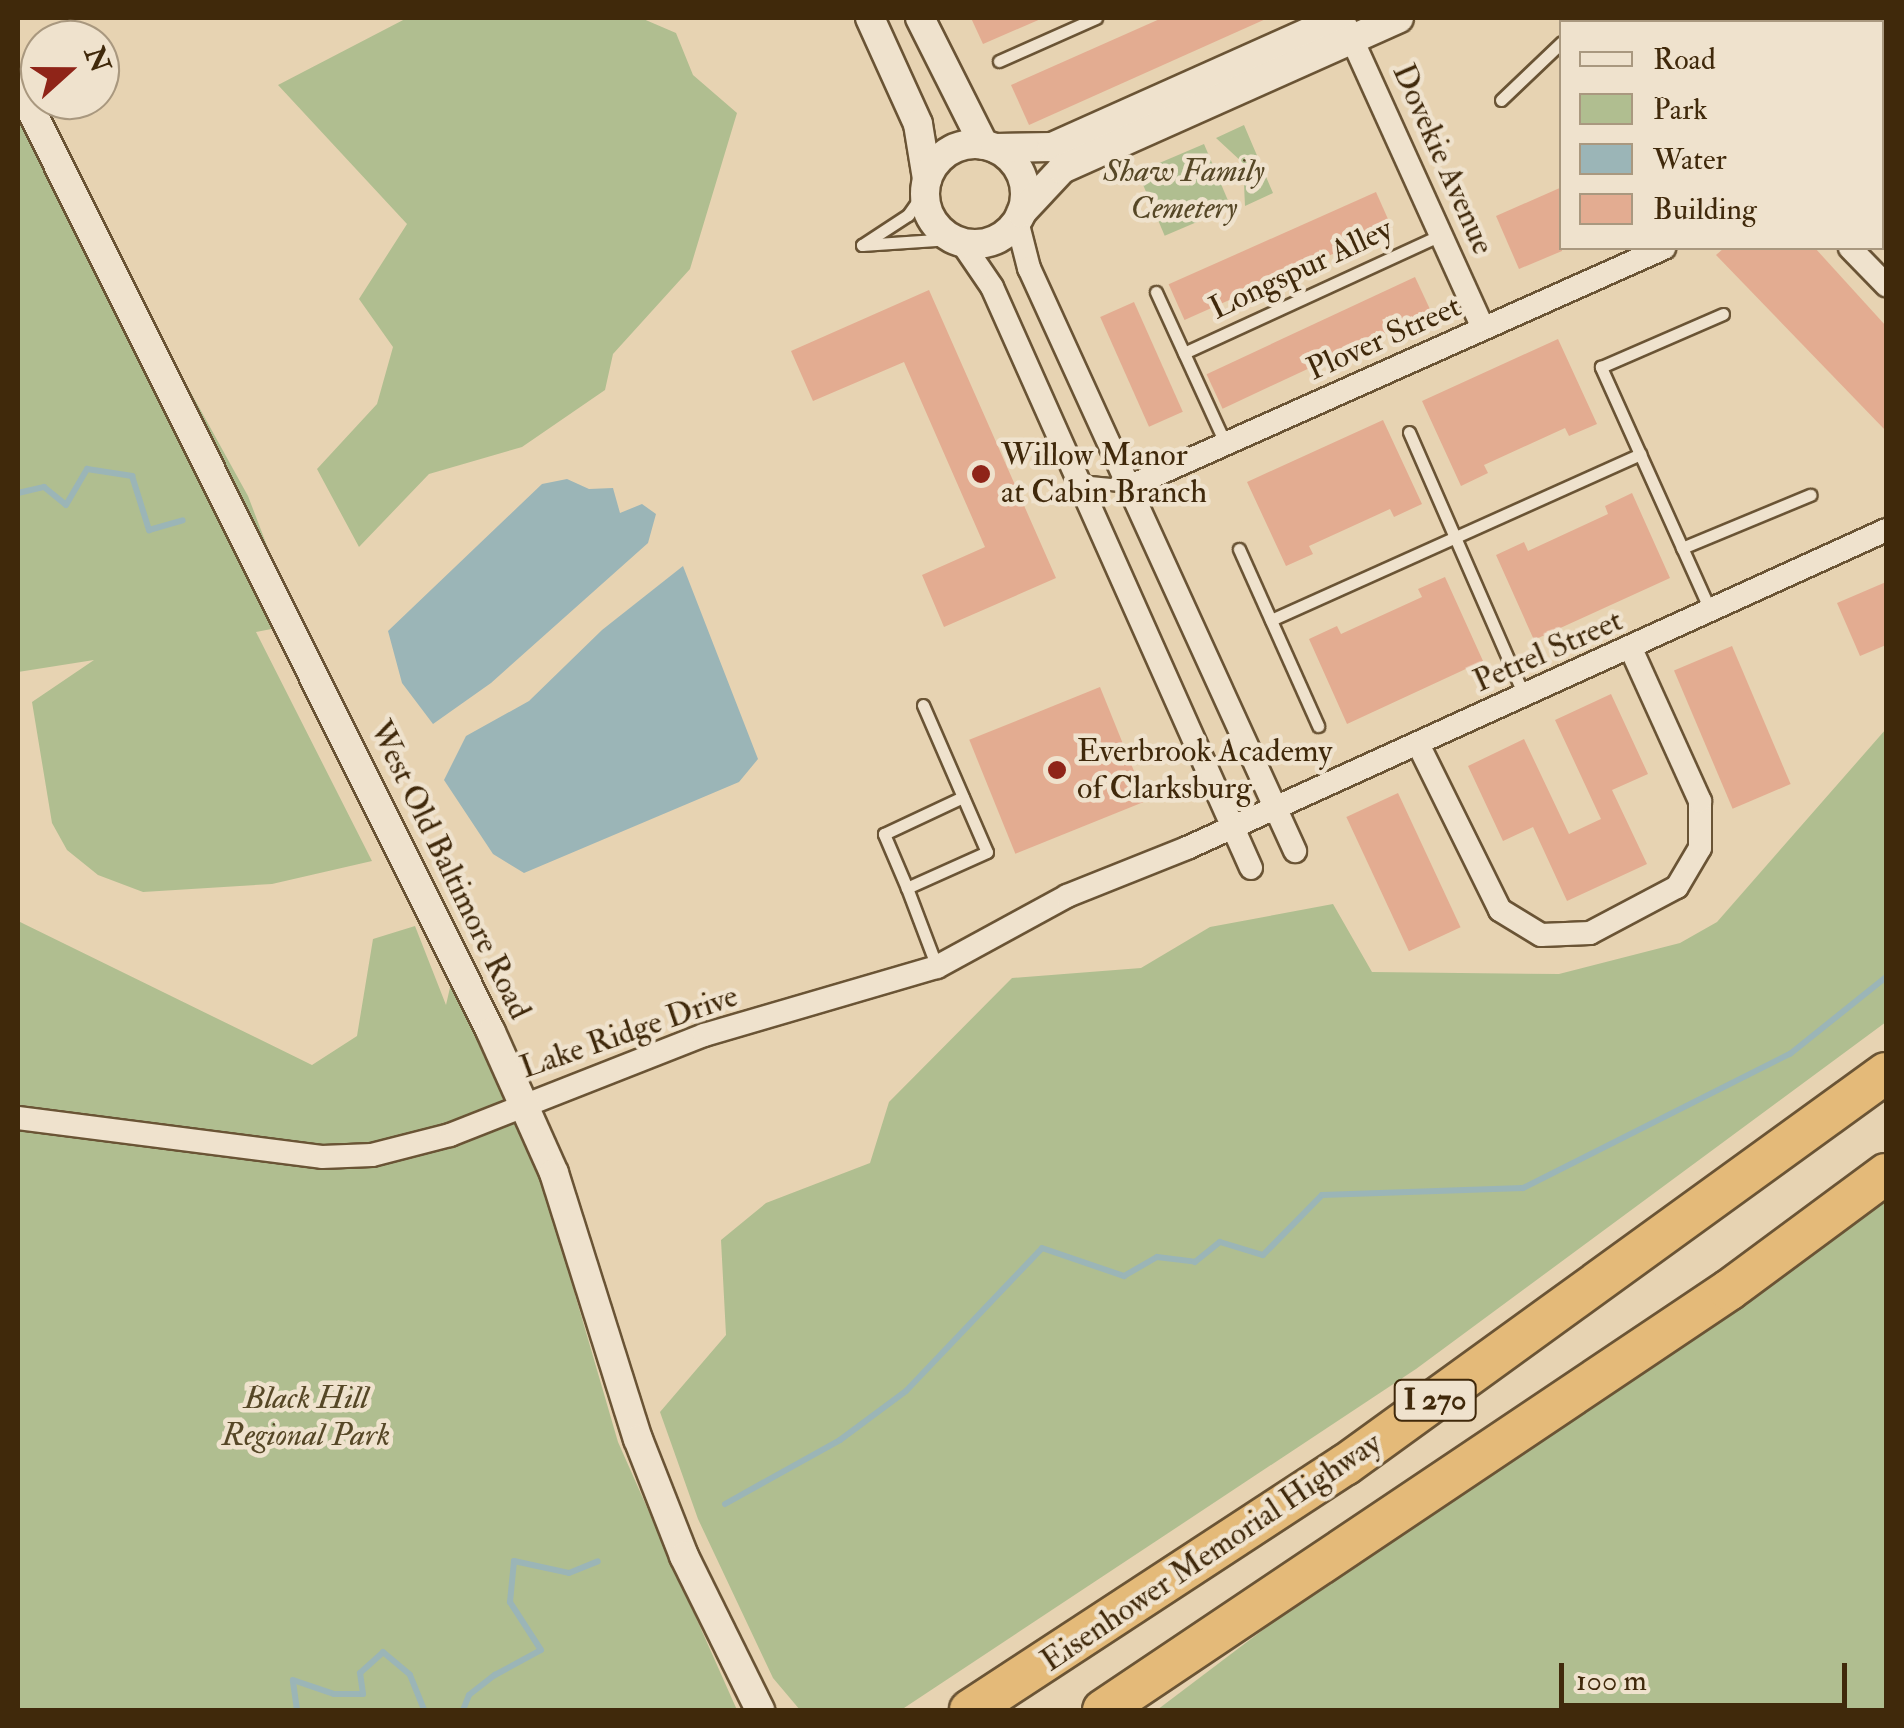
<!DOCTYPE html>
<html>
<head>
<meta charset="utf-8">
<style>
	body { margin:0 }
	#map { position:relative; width:1904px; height:1728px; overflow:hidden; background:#e7d3b2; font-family:"IM FELL Double Pica",serif }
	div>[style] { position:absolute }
	.green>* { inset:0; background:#b0be90; transform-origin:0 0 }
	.water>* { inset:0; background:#9bb5b7 }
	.stream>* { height:6px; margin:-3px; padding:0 3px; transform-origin:3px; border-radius:3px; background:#9bb5b7 }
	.building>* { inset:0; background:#e3ac91; transform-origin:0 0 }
	.roads { filter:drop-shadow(2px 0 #6a5435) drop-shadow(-2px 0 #6a5435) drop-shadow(0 2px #6a5435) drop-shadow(0 -2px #6a5435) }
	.service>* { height:11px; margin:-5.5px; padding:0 5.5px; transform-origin:5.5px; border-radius:5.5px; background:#efe2cd }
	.minor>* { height:22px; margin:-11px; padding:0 11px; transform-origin:11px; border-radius:11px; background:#efe2cd }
	.tertiary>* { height:28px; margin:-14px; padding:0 14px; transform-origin:14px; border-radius:14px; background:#efe2cd }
	.tertiary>.ring { margin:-14px; padding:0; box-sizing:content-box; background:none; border:28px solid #efe2cd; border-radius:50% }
	.motorway>* { height:40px; margin:-20px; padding:0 20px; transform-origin:20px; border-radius:20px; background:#e4ba79 }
	.dots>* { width:28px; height:28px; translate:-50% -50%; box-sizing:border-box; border:5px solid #efe2cd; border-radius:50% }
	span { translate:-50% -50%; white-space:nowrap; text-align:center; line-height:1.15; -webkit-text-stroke:9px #efe2cd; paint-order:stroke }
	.shield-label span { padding:2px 8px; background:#efe2cd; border:2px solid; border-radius:8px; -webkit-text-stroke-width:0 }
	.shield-label { font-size:30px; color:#40290b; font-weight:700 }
	.street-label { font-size:32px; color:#40290b }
	.park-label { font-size:32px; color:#564726; font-style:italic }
	.poi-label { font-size:32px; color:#40290b }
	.left { translate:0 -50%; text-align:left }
	.frame { position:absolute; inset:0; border:20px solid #40290b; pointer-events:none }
	.legend { position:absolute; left:1559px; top:20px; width:325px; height:230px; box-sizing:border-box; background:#efe2cd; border:2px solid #a9987f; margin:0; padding:12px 18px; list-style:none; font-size:30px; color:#40290b }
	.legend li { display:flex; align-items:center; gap:20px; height:50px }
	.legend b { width:50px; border:2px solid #a9987f }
	.north { position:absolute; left:20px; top:20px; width:100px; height:100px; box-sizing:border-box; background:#efe2cd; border:2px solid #a9987f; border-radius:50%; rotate:69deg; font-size:28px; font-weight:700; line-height:40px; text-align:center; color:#40290b }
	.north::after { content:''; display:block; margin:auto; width:35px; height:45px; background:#8f2418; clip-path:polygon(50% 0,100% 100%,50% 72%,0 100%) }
	.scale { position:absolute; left:1559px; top:1663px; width:288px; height:45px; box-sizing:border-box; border:5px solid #40290b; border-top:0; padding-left:12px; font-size:30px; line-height:35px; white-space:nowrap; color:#40290b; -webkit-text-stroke:8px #efe2cd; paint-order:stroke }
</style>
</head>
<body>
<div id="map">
	<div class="green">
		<div style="clip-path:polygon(407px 18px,641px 18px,676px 33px,693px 75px,737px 113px,690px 269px,613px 354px,605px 390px,522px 447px,429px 474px,359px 547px,317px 469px,377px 404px,393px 347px,359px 299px,407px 224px,278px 85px)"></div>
		<div style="clip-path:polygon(18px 79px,248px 496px,297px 624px,256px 632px,372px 861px,272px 884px,143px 892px,98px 875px,67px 850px,52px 823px,32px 702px,94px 660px,18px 672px)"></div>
		<div style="clip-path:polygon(1244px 125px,1273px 193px,1245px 206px,1243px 163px,1216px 138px)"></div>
		<div style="left:1204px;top:144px;width:69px;height:72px;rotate:67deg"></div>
		<div style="clip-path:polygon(1886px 729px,1886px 1022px,1416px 1369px,901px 1710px,800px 1710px,773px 1678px,698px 1519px,660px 1412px,726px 1335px,721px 1240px,766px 1203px,870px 1163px,889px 1102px,1012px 978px,1141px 968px,1210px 927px,1333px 904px,1372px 972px,1559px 974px,1680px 943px,1717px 922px)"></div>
		<div style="clip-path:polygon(18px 921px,312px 1065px,357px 1036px,373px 939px,415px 926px,446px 1005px,454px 970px,535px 1157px,618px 1442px,737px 1710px,18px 1710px)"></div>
		<div style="clip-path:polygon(1886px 1158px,1886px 1710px,1157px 1710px)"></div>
	</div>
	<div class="water">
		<div style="clip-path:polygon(567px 479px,589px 489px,613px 488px,620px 513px,642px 504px,656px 514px,648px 543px,491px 683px,433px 724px,402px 683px,388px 631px,542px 484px)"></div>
		<div style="clip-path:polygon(683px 566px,758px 759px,739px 782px,524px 873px,493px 854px,444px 780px,466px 736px,529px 701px,602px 630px)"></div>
	</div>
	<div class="stream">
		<div style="left:18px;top:493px;width:27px;rotate:-13deg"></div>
		<div style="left:44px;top:487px;width:28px;rotate:39deg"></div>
		<div style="left:66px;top:505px;width:42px;rotate:-59.7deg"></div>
		<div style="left:87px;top:469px;width:46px;rotate:8.8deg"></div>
		<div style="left:132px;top:476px;width:57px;rotate:72.5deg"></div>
		<div style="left:149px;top:530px;width:35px;rotate:-16deg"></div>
		<div style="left:725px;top:1504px;width:132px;rotate:-29.1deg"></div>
		<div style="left:840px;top:1440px;width:82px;rotate:-36.6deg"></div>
		<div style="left:906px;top:1391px;width:197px;rotate:-46.4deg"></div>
		<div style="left:1042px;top:1248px;width:87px;rotate:18.9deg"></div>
		<div style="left:1124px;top:1276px;width:38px;rotate:-30deg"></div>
		<div style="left:1157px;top:1257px;width:38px;rotate:7deg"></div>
		<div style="left:1195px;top:1262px;width:32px;rotate:-39deg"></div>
		<div style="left:1220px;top:1242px;width:45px;rotate:16.8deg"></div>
		<div style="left:1263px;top:1255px;width:84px;rotate:-45.5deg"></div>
		<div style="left:1322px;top:1195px;width:201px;rotate:-2deg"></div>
		<div style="left:1523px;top:1188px;width:299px;rotate:-26.7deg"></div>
		<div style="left:1790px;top:1054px;width:123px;rotate:-38.7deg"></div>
		<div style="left:297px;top:1710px;width:30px;rotate:-98deg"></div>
		<div style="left:293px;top:1680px;width:43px;rotate:18.9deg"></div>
		<div style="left:334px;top:1694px;width:29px"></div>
		<div style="left:363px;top:1694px;width:21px;rotate:-98deg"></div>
		<div style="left:360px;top:1673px;width:31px;rotate:-42deg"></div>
		<div style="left:383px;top:1652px;width:35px;rotate:40deg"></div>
		<div style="left:410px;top:1675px;width:38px;rotate:68deg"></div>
		<div style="left:463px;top:1710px;width:16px;rotate:-68deg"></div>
		<div style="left:469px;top:1695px;width:33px;rotate:-38deg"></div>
		<div style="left:495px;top:1675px;width:52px;rotate:-28.5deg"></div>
		<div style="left:541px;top:1650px;width:57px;rotate:-122.9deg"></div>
		<div style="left:510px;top:1602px;width:41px;rotate:-84.4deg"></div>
		<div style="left:514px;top:1561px;width:56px;rotate:12.3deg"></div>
		<div style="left:569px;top:1573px;width:31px;rotate:-22deg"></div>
	</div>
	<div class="building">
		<div style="clip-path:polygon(971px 18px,1043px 18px,983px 44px)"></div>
		<div style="clip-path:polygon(1162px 18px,1268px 18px,1029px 125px,1011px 85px)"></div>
		<div style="clip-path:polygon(1562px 187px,1562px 251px,1519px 269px,1496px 216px)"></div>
		<div style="left:1376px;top:192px;width:39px;height:227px;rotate:66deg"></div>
		<div style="clip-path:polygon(1724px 248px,1815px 248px,1886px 326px,1886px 431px,1716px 255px)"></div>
		<div style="left:1415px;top:277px;width:38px;height:230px;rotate:65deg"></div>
		<div style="clip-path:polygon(929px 290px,1056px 578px,944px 627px,922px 575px,985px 547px,904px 362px,813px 401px,791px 351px)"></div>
		<div style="left:1134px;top:302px;width:120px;height:37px;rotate:66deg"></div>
		<div style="clip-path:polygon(1558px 339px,1597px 424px,1569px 436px,1565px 428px,1484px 465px,1488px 473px,1461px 486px,1422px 401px)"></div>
		<div style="clip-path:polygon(1383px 420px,1422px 504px,1394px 517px,1390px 509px,1309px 546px,1313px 554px,1286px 566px,1247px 482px)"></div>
		<div style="clip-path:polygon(1632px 493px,1670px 578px,1534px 640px,1496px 555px,1524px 542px,1528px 551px,1608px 514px,1605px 506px)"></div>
		<div style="clip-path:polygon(1445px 577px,1483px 661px,1347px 724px,1309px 639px,1337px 626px,1341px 634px,1422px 597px,1418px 589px)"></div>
		<div style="clip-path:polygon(1886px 582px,1886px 645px,1860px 656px,1837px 603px)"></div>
		<div style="left:1732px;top:646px;width:150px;height:63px;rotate:67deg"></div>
		<div style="left:1100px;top:687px;width:123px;height:141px;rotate:68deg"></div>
		<div style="clip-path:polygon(1611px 694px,1648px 774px,1612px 790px,1647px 864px,1567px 901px,1533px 827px,1503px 841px,1468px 766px,1524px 739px,1569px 834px,1601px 819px,1555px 720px)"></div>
		<div style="left:1398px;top:793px;width:148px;height:57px;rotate:65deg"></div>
	</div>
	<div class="roads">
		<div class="service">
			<div style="left:1582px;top:22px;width:6px;rotate:-39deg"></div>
			<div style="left:999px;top:61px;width:106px;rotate:-23.9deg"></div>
			<div style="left:1501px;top:100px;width:84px;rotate:-43.6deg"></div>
			<div style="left:862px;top:245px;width:89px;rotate:-3.9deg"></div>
			<div style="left:862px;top:245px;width:55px;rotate:-33.1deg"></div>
			<div style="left:908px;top:215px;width:29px;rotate:-55deg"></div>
			<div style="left:1156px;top:292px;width:168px;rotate:65.4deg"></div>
			<div style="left:1184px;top:353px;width:283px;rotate:-24.7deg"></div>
			<div style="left:1409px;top:432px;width:289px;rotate:66.4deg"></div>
			<div style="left:1080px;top:481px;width:50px;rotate:5.7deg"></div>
			<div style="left:1682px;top:548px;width:139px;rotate:-22.5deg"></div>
			<div style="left:1239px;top:549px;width:194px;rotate:65.9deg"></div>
			<div style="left:1711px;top:612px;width:269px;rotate:-114.2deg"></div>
			<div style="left:1601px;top:367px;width:133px;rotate:-23.5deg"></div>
			<div style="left:1271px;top:620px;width:405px;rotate:-24.2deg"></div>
			<div style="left:923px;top:705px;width:160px;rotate:66.5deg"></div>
			<div style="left:987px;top:852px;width:88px;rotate:155.8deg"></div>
			<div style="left:907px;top:888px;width:85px;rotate:69.2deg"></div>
			<div style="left:907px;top:888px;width:59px;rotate:-113.1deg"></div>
			<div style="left:884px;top:834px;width:87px;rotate:-25.1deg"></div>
		</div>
		<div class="minor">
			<div style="left:1346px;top:26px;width:332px;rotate:65.6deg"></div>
			<div style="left:1882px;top:69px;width:6px;rotate:-45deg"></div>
			<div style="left:1017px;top:221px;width:49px;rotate:75.7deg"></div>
			<div style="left:1029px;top:268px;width:641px;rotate:65.47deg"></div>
			<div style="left:962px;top:243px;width:53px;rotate:55.7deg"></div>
			<div style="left:992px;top:287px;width:636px;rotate:65.97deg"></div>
			<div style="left:1850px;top:248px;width:52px;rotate:45.8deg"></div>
			<div style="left:1131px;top:486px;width:584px;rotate:-24.06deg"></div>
			<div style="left:1418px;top:744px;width:185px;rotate:63.7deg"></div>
			<div style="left:1500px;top:910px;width:48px;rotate:31.4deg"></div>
			<div style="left:1541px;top:935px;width:49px;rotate:-2.3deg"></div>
			<div style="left:1590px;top:933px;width:98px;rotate:-27.9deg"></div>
			<div style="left:1677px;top:887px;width:45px;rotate:-59.5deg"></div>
			<div style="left:1700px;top:848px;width:47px;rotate:-90deg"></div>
			<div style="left:1700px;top:801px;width:167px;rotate:-114.4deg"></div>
			<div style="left:18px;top:1118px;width:306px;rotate:7.3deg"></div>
			<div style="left:322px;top:1157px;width:50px;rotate:-2.3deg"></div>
			<div style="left:372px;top:1155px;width:81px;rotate:-14.4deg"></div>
			<div style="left:450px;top:1135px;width:273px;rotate:-21.5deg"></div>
			<div style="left:704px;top:1035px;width:243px;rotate:-16.3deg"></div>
			<div style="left:937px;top:967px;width:148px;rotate:-28.6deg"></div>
			<div style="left:1067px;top:896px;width:129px;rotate:-21.8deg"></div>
			<div style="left:1187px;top:848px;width:768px;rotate:-24.46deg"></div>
		</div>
		<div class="tertiary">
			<div style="left:870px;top:18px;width:116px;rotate:65.6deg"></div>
			<div style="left:918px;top:124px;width:56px;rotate:80.7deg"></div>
			<div style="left:920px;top:18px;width:142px;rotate:63.3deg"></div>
			<div style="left:18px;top:84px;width:1059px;rotate:63.48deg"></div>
			<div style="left:491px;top:1032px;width:154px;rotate:65.9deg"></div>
			<div style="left:554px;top:1173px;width:279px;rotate:72.5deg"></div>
			<div style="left:638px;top:1439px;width:126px;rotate:68.5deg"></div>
			<div style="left:684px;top:1556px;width:172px;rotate:63.7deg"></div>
			<div class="ring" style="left:925px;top:144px;width:72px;height:72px"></div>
			<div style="left:995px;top:148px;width:57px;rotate:-1deg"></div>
			<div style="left:1052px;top:147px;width:316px;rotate:-24.1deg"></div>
			<div style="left:1021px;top:213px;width:60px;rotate:-47deg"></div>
			<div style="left:1062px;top:169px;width:369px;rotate:-24.1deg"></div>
		</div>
		<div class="motorway">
			<div style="left:970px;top:1710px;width:448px;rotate:-33.2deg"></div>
			<div style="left:1345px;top:1465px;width:668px;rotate:-35.93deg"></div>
			<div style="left:1103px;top:1710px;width:754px;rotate:-33.86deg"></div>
			<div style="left:1729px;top:1290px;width:195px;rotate:-36.5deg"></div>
		</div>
	</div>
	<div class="dots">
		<div style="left:981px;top:474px;background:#8f2418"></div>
		<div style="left:1057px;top:770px;background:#8f2418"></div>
	</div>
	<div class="shield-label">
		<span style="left:1435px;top:1400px">I 270</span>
	</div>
	<div class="street-label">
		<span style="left:1443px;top:159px;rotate:66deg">Dovekie Avenue</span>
		<span style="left:1301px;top:269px;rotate:-25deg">Longspur Alley</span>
		<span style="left:1384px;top:338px;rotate:-24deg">Plover Street</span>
		<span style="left:1548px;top:651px;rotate:-24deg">Petrel Street</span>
		<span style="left:450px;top:870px;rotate:64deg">West Old Baltimore Road</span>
		<span style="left:629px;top:1032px;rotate:-19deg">Lake Ridge Drive</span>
		<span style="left:1211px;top:1552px;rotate:-34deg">Eisenhower Memorial Highway</span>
	</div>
	<div class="park-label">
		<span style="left:1184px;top:190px">Shaw Family<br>Cemetery</span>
		<span style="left:306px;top:1417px">Black Hill<br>Regional Park</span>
	</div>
	<div class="poi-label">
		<span class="left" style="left:1001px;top:474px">Willow Manor<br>at Cabin Branch</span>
		<span class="left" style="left:1077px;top:770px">Everbrook Academy<br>of Clarksburg</span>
	</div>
	<div class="frame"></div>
	<ul class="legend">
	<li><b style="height:12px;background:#efe2cd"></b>Road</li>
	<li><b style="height:28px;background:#b0be90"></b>Park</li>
	<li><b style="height:28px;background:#9bb5b7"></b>Water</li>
	<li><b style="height:28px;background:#e3ac91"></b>Building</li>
	</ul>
	<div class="north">N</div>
	<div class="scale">100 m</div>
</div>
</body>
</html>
